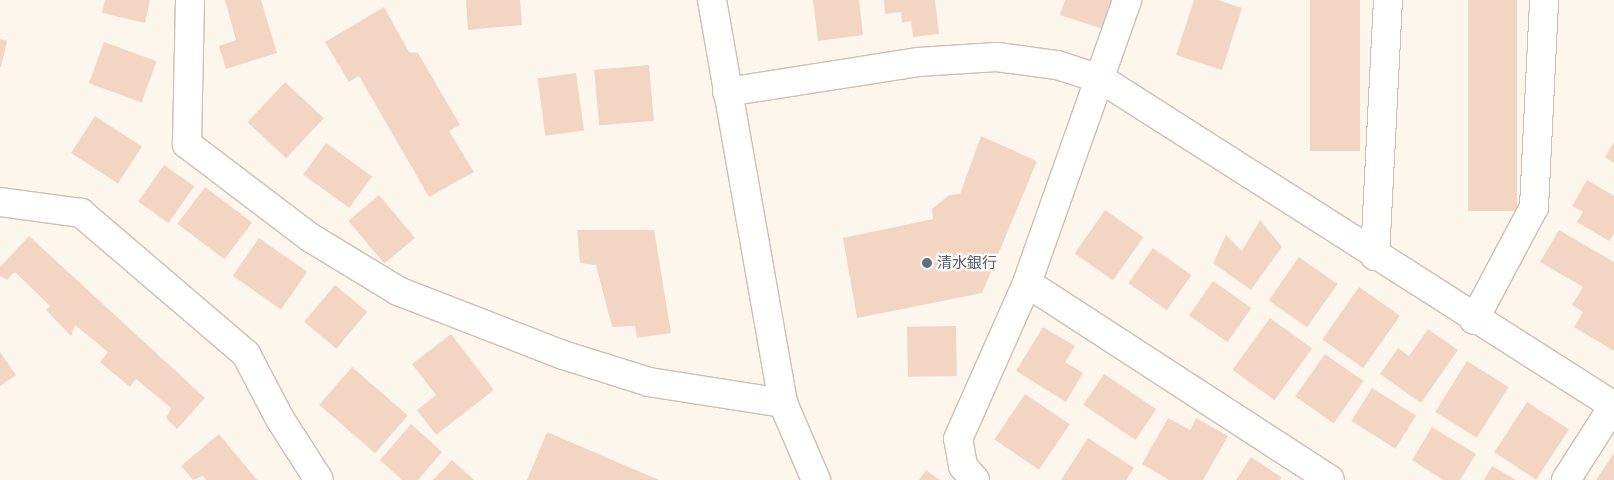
<!DOCTYPE html>
<html>
<head>
<meta charset="utf-8">
<style>
	body { margin:0 }
	#map { position:relative; width:1614px; height:480px; overflow:hidden; background:#fdf6ec; font-family:Inter,"Noto Sans JP",sans-serif }
	div>[style] { position:absolute }
	.building>* { inset:0; background:#f3d5c3; transform-origin:0 0 }
	.roads { filter:drop-shadow(1px 0 #d1beb0) drop-shadow(-1px 0 #d1beb0) drop-shadow(0 1px #d1beb0) drop-shadow(0 -1px #d1beb0) }
	.minor>* { height:28px; margin:-14px; padding:0 14px; transform-origin:14px; border-radius:14px; background:#fff }
	.dots>* { width:14px; height:14px; translate:-50% -50%; box-sizing:border-box; border:2px solid #fffaf3; border-radius:50% }
	span { translate:-50% -50%; white-space:nowrap; text-align:center; line-height:1.15; -webkit-text-stroke:4.5px #fffaf3; paint-order:stroke }
	.service-label { font-size:15px; color:#4e5e75 }
	.left { translate:0 -50%; text-align:left }
</style>
</head>
<body>
<div id="map">
	<div class="building">
		<div style="clip-path:polygon(105px 0,150px 0,145px 23px,102px 13px)"></div>
		<div style="clip-path:polygon(225px 0,261px 0,277px 53px,226px 69px,219px 46px,236px 40px)"></div>
		<div style="clip-path:polygon(466px 0,520px 0,522px 25px,468px 30px)"></div>
		<div style="clip-path:polygon(813px 0,859px 0,863px 35px,818px 41px)"></div>
		<div style="clip-path:polygon(884px 0,935px 0,939px 34px,913px 37px,911px 21px,902px 23px,901px 12px,885px 14px)"></div>
		<div style="clip-path:polygon(1065px 0,1113px 0,1103px 29px,1060px 15px)"></div>
		<div style="clip-path:polygon(1194px 0,1218px 0,1242px 8px,1222px 70px,1176px 55px)"></div>
		<div style="left:1310px;top:0;width:50px;height:151px"></div>
		<div style="left:1468px;top:0;width:49px;height:211px"></div>
		<div style="clip-path:polygon(384px 7px,409px 52px,418px 53px,460px 125px,449px 131px,474px 172px,429px 197px,359px 76px,349px 82px,325px 42px)"></div>
		<div style="clip-path:polygon(0 39px,7px 41px,1px 67px,0 67px)"></div>
		<div style="left:104px;top:42px;width:56px;height:44px;rotate:20deg"></div>
		<div style="left:649px;top:65px;width:56px;height:55px;rotate:85deg"></div>
		<div style="left:576px;top:73px;width:58px;height:39px;rotate:82deg"></div>
		<div style="left:285px;top:82px;width:53px;height:55px;rotate:43deg"></div>
		<div style="left:95px;top:116px;width:56px;height:44px;rotate:33deg"></div>
		<div style="clip-path:polygon(981px 136px,1037px 161px,982px 293px,857px 318px,843px 238px,933px 219px,932px 209px,949px 195px,960px 194px)"></div>
		<div style="clip-path:polygon(1614px 142px,1614px 163px,1605px 157px)"></div>
		<div style="left:326px;top:143px;width:57px;height:39px;rotate:36deg"></div>
		<div style="left:164px;top:165px;width:37px;height:45px;rotate:35deg"></div>
		<div style="clip-path:polygon(1587px 180px,1614px 196px,1614px 234px,1609px 241px,1577px 222px,1583px 212px,1572px 206px)"></div>
		<div style="left:205px;top:187px;width:59px;height:46px;rotate:37deg"></div>
		<div style="left:379px;top:195px;width:56px;height:40px;rotate:50deg"></div>
		<div style="left:1105px;top:210px;width:47px;height:53px;rotate:35deg"></div>
		<div style="clip-path:polygon(1260px 220px,1282px 247px,1251px 290px,1213px 263px,1226px 235px,1242px 251px)"></div>
		<div style="clip-path:polygon(577px 230px,654px 230px,671px 333px,637px 338px,635px 326px,612px 327px,596px 265px,580px 263px)"></div>
		<div style="clip-path:polygon(1559px 230px,1614px 262px,1614px 351px,1574px 327px,1583px 312px,1572px 305px,1583px 287px,1540px 262px)"></div>
		<div style="clip-path:polygon(29px 236px,205px 398px,177px 429px,166px 418px,171px 408px,136px 379px,130px 387px,100px 362px,108px 352px,75px 325px,71px 336px,46px 310px,50px 306px,15px 272px,7px 280px,0 276px,0 267px)"></div>
		<div style="left:259px;top:238px;width:59px;height:46px;rotate:35deg"></div>
		<div style="left:1153px;top:248px;width:47px;height:43px;rotate:35deg"></div>
		<div style="left:1299px;top:257px;width:47px;height:53px;rotate:35deg"></div>
		<div style="left:1213px;top:281px;width:47px;height:42px;rotate:35deg"></div>
		<div style="left:335px;top:285px;width:42px;height:48px;rotate:40deg"></div>
		<div style="left:1359px;top:287px;width:50px;height:64px;rotate:35deg"></div>
		<div style="left:1270px;top:318px;width:52px;height:64px;rotate:36deg"></div>
		<div style="left:956px;top:326px;width:50px;height:49px;rotate:89deg"></div>
		<div style="clip-path:polygon(1043px 327px,1075px 346px,1065px 362px,1083px 373px,1066px 402px,1016px 371px)"></div>
		<div style="clip-path:polygon(1428px 329px,1458px 350px,1421px 403px,1380px 374px,1398px 348px,1409px 356px)"></div>
		<div style="clip-path:polygon(451px 334px,494px 390px,436px 435px,417px 410px,436px 395px,412px 364px)"></div>
		<div style="clip-path:polygon(0 352px,16px 375px,0 386px)"></div>
		<div style="left:1325px;top:354px;width:47px;height:52px;rotate:35deg"></div>
		<div style="left:1467px;top:361px;width:49px;height:60px;rotate:32deg"></div>
		<div style="left:352px;top:367px;width:74px;height:50px;rotate:41deg"></div>
		<div style="left:1104px;top:374px;width:63px;height:37px;rotate:34deg"></div>
		<div style="left:1372px;top:388px;width:52px;height:39px;rotate:32deg"></div>
		<div style="left:1025px;top:394px;width:54px;height:55px;rotate:34deg"></div>
		<div style="left:1527px;top:402px;width:50px;height:60px;rotate:33deg"></div>
		<div style="clip-path:polygon(1168px 418px,1190px 430px,1196px 418px,1228px 436px,1203px 480px,1169px 480px,1142px 464px)"></div>
		<div style="clip-path:polygon(411px 424px,442px 452px,418px 480px,402px 480px,380px 460px)"></div>
		<div style="clip-path:polygon(1432px 427px,1476px 454px,1460px 480px,1443px 480px,1412px 460px)"></div>
		<div style="clip-path:polygon(547px 432px,659px 480px,527px 480px)"></div>
		<div style="clip-path:polygon(219px 434px,257px 480px,206px 480px,203px 476px,193px 480px,181px 466px)"></div>
		<div style="clip-path:polygon(1088px 438px,1134px 468px,1126px 480px,1061px 480px)"></div>
		<div style="clip-path:polygon(1614px 453px,1614px 480px,1596px 480px)"></div>
		<div style="clip-path:polygon(1251px 457px,1281px 477px,1280px 480px,1236px 480px)"></div>
		<div style="clip-path:polygon(452px 460px,474px 480px,433px 480px)"></div>
		<div style="clip-path:polygon(1492px 466px,1516px 480px,1484px 480px)"></div>
		<div style="clip-path:polygon(926px 470px,940px 480px,919px 480px)"></div>
	</div>
	<div class="roads">
		<div class="minor">
			<div style="left:190px;top:0;width:144px;rotate:91.2deg"></div>
			<div style="left:187px;top:144px;width:156px;rotate:37.2deg"></div>
			<div style="left:311px;top:238px;width:102px;rotate:31.3deg"></div>
			<div style="left:398px;top:291px;width:177px;rotate:21.2deg"></div>
			<div style="left:563px;top:355px;width:90px;rotate:17.4deg"></div>
			<div style="left:649px;top:382px;width:136px;rotate:8.9deg"></div>
			<div style="left:712px;top:0;width:409px;rotate:80deg"></div>
			<div style="left:783px;top:403px;width:84px;rotate:66.8deg"></div>
			<div style="left:727px;top:92px;width:193px;rotate:-8.9deg"></div>
			<div style="left:918px;top:62px;width:79px;rotate:-3.6deg"></div>
			<div style="left:997px;top:57px;width:61px;rotate:7.6deg"></div>
			<div style="left:1057px;top:65px;width:46px;rotate:17.7deg"></div>
			<div style="left:1101px;top:79px;width:608px;rotate:32.51deg"></div>
			<div style="left:0;top:202px;width:82px;rotate:7.7deg"></div>
			<div style="left:81px;top:213px;width:217px;rotate:40.5deg"></div>
			<div style="left:246px;top:354px;width:73px;rotate:62.4deg"></div>
			<div style="left:280px;top:419px;width:72px;rotate:57.4deg"></div>
			<div style="left:1375px;top:256px;width:256px;rotate:-87.1deg"></div>
			<div style="left:1027px;top:283px;width:361px;rotate:33deg"></div>
			<div style="left:1474px;top:320px;width:128px;rotate:-62deg"></div>
			<div style="left:1534px;top:207px;width:207px;rotate:-87.2deg"></div>
			<div style="left:975px;top:480px;width:18px;rotate:-131deg"></div>
			<div style="left:963px;top:466px;width:27px;rotate:-100deg"></div>
			<div style="left:958px;top:439px;width:171px;rotate:-66.1deg"></div>
			<div style="left:1027px;top:283px;width:300px;rotate:-70.5deg"></div>
			<div style="left:1566px;top:480px;width:89px;rotate:-57.4deg"></div>
		</div>
	</div>
	<div class="dots">
		<div style="left:927px;top:263px;background:#5c6f8a"></div>
	</div>
	<div class="service-label">
		<span class="left" style="left:937px;top:263px">清水銀行</span>
	</div>
</div>
</body>
</html>
